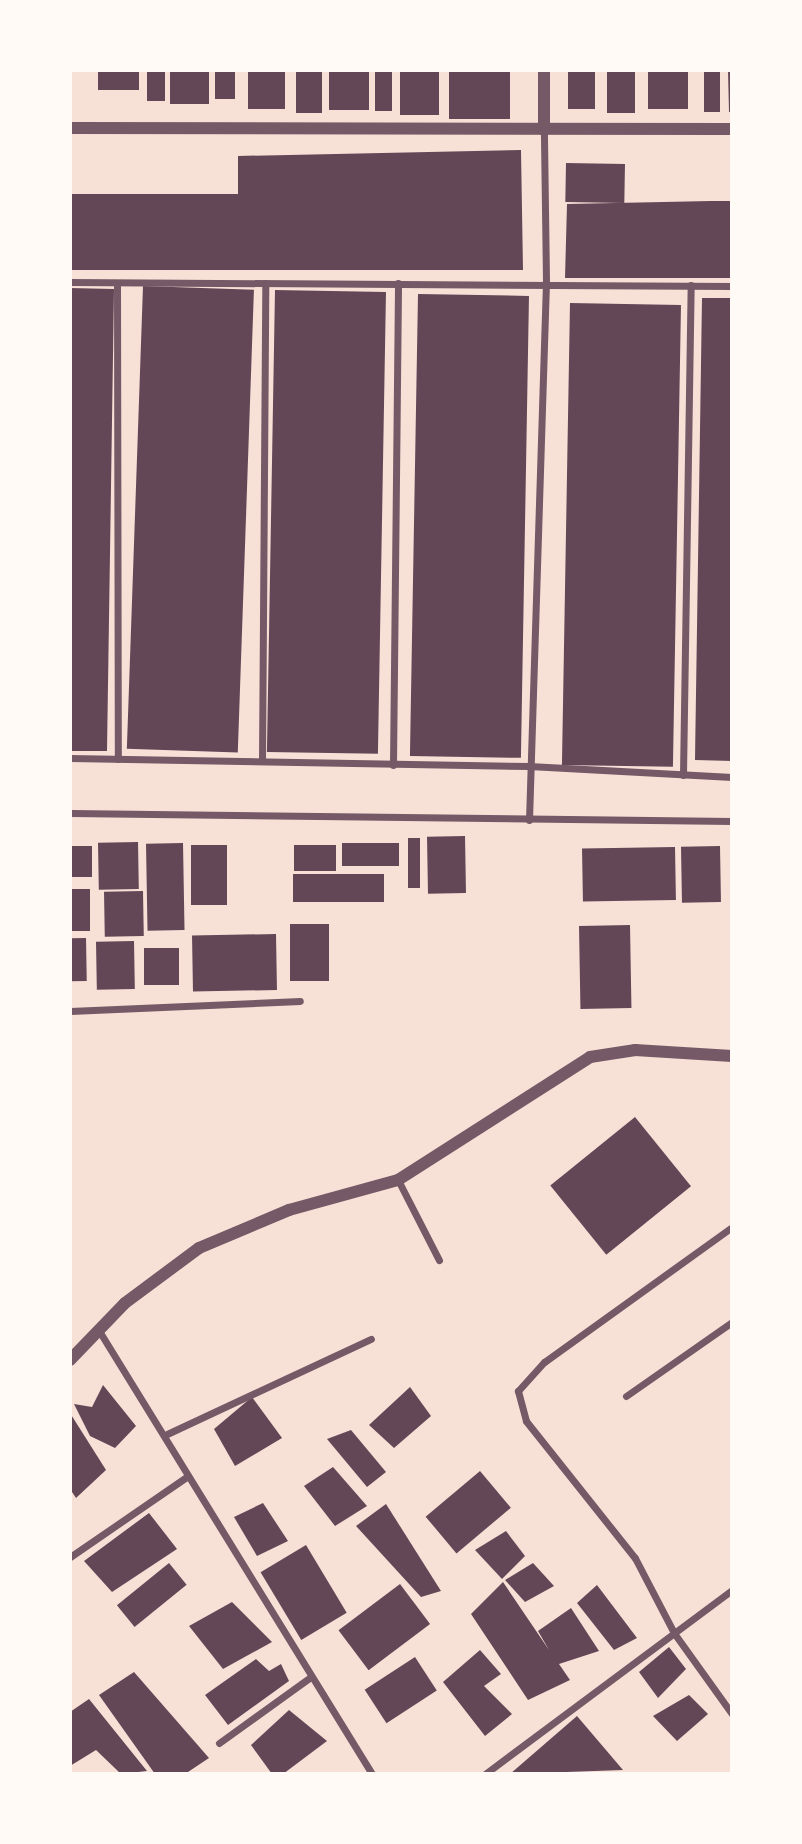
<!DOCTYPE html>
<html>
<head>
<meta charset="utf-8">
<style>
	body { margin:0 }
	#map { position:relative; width:802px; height:1844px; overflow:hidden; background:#f7e1d7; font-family:"Noto Sans",sans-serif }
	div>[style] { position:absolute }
	.building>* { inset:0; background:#644757; transform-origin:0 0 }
	.minor>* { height:7px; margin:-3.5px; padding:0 3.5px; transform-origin:3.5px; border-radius:3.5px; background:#755966 }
	.tertiary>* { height:12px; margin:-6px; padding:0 6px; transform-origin:6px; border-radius:6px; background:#755966 }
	span { translate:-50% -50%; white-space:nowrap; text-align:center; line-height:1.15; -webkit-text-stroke:6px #fffaf5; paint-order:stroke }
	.frame { position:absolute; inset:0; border:72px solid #fffaf5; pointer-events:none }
</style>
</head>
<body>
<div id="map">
	<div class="building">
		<div style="left:98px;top:70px;width:41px;height:20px"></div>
		<div style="left:147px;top:70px;width:18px;height:31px"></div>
		<div style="left:170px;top:70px;width:39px;height:34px"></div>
		<div style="left:215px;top:70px;width:20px;height:29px"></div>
		<div style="left:248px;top:70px;width:37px;height:39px"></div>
		<div style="left:296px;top:70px;width:26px;height:43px"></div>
		<div style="left:329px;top:70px;width:40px;height:40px"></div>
		<div style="left:375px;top:70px;width:17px;height:41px"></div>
		<div style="left:400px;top:70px;width:39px;height:45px"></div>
		<div style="left:449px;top:70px;width:61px;height:49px"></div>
		<div style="left:568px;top:70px;width:27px;height:39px"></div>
		<div style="left:607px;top:70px;width:28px;height:43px"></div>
		<div style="left:648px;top:70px;width:40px;height:39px"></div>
		<div style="left:704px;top:70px;width:16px;height:42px"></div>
		<div style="clip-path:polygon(728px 70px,732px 70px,732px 112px,729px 112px)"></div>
		<div style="clip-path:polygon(521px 150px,523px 270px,70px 270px,70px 194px,238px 194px,238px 156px)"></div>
		<div style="left:566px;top:163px;width:59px;height:39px;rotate:1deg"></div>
		<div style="clip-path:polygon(711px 201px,732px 201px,732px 278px,565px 278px,567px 204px)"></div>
		<div style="left:143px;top:286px;width:111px;height:463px;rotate:2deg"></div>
		<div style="clip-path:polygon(70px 288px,114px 289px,107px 751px,70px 751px)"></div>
		<div style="left:275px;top:290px;width:111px;height:462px;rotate:1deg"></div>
		<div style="left:418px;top:294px;width:111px;height:462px;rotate:1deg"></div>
		<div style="clip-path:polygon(702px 298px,732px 298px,732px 761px,695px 760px)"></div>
		<div style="left:570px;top:303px;width:111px;height:462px;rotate:1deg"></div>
		<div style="left:465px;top:836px;width:57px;height:38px;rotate:89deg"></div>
		<div style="left:408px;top:838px;width:12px;height:50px"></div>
		<div style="left:138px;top:842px;width:47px;height:40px;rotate:89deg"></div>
		<div style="left:183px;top:843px;width:87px;height:37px;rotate:89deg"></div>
		<div style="left:399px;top:843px;width:23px;height:57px;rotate:90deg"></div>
		<div style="left:191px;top:845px;width:36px;height:60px"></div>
		<div style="left:336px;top:845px;width:26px;height:42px;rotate:90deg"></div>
		<div style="left:70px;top:846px;width:22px;height:31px"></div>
		<div style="left:720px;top:846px;width:56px;height:39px;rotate:89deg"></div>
		<div style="left:675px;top:847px;width:53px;height:93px;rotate:89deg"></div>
		<div style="left:384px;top:874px;width:28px;height:91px;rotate:90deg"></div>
		<div style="left:70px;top:889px;width:20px;height:42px"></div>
		<div style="left:143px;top:891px;width:45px;height:39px;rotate:89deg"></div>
		<div style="left:290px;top:924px;width:39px;height:57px"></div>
		<div style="left:630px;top:925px;width:83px;height:51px;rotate:89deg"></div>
		<div style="left:276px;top:934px;width:56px;height:84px;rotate:89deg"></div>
		<div style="left:86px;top:938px;width:43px;height:16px;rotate:89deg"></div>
		<div style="left:134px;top:941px;width:48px;height:38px;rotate:89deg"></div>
		<div style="left:144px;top:948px;width:35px;height:37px"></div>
		<div style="left:635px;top:1117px;width:89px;height:109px;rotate:51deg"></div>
		<div style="clip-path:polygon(103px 1385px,136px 1426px,115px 1448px,90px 1436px,74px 1404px,92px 1407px)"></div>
		<div style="clip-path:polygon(410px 1387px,431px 1416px,394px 1448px,369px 1425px)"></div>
		<div style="clip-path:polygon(252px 1397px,282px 1438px,235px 1466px,214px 1429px)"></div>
		<div style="clip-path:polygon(70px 1413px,106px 1470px,76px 1498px,70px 1489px)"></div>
		<div style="clip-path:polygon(351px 1430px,386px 1472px,367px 1487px,327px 1439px)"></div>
		<div style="clip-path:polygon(333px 1467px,367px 1506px,335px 1526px,304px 1486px)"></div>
		<div style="left:480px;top:1471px;width:48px;height:71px;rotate:50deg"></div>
		<div style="clip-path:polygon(263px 1503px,288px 1541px,257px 1556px,234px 1517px)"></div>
		<div style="clip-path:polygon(386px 1504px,441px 1591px,421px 1597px,356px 1526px)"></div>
		<div style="clip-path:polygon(149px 1513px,177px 1549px,112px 1592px,84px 1561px)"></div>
		<div style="clip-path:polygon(506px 1531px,525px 1556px,502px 1579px,475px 1550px)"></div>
		<div style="left:306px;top:1545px;width:79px;height:53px;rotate:59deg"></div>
		<div style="left:169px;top:1563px;width:28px;height:67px;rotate:51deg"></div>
		<div style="clip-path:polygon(533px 1563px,554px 1586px,525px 1602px,505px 1580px)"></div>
		<div style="clip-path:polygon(503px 1582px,549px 1650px,538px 1631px,571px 1608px,599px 1651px,559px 1664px,570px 1680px,528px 1700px,471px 1614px)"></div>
		<div style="left:400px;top:1584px;width:50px;height:77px;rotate:53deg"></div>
		<div style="clip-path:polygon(597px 1585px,637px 1638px,614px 1650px,577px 1603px)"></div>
		<div style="clip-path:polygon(232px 1602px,272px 1642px,223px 1669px,189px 1626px)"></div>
		<div style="clip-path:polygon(669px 1647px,686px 1669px,658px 1698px,639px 1672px)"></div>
		<div style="clip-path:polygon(480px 1650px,501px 1674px,484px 1686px,512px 1714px,485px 1736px,443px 1682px)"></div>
		<div style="left:415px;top:1657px;width:40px;height:60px;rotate:57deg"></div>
		<div style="clip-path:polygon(256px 1659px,269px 1671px,281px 1664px,289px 1681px,228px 1725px,205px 1695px)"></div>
		<div style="clip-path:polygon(134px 1672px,209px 1758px,185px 1774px,155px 1774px,99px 1695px)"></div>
		<div style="clip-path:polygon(689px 1695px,708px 1714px,677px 1741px,653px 1716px)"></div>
		<div style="clip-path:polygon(89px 1699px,147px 1771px,121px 1774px,96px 1750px,70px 1766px,70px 1712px)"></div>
		<div style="clip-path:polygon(289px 1710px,327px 1741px,283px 1774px,272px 1774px,251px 1745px)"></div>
		<div style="clip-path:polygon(577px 1716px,623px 1770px,510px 1774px)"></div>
	</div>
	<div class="minor">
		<div style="left:70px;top:282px;width:662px;rotate:0.35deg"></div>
		<div style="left:117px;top:283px;width:476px;rotate:89.9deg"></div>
		<div style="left:70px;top:758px;width:459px;rotate:1deg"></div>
		<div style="left:529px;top:766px;width:203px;rotate:3.1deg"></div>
		<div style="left:262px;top:761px;width:478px;rotate:-89.6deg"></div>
		<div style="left:393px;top:765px;width:482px;rotate:-89.4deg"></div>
		<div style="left:683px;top:775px;width:490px;rotate:-89.1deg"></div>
		<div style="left:70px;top:813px;width:662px;rotate:0.69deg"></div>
		<div style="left:529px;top:820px;width:539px;rotate:-88.19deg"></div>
		<div style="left:546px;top:281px;width:151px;rotate:-90.8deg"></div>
		<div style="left:70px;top:1011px;width:230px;rotate:-2.5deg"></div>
		<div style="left:398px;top:1180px;width:90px;rotate:62.9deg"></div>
		<div style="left:732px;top:1227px;width:231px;rotate:144.3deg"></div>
		<div style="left:544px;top:1362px;width:39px;rotate:132deg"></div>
		<div style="left:518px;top:1391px;width:31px;rotate:75deg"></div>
		<div style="left:526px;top:1421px;width:175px;rotate:51.5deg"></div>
		<div style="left:635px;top:1558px;width:85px;rotate:62.5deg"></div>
		<div style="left:674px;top:1633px;width:100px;rotate:54.4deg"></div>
		<div style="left:101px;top:1334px;width:517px;rotate:58.37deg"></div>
		<div style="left:626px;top:1396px;width:129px;rotate:-34.9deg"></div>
		<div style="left:167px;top:1434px;width:225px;rotate:-25deg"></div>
		<div style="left:70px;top:1557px;width:143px;rotate:-34.5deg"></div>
		<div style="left:219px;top:1743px;width:111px;rotate:-35.8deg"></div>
		<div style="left:485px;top:1774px;width:308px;rotate:-36.7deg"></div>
	</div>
	<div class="tertiary">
		<div style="left:70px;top:128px;width:662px;rotate:0.09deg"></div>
		<div style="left:544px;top:130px;width:60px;rotate:-90deg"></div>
		<div style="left:70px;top:1360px;width:79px;rotate:-46deg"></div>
		<div style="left:125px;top:1303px;width:92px;rotate:-36.6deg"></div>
		<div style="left:199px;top:1248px;width:98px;rotate:-22.9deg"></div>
		<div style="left:289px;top:1210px;width:113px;rotate:-15.4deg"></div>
		<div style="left:398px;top:1180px;width:228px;rotate:-32.6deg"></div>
		<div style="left:590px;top:1057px;width:46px;rotate:-8.8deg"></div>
		<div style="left:635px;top:1050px;width:97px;rotate:3.5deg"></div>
	</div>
	<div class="frame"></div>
</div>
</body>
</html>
